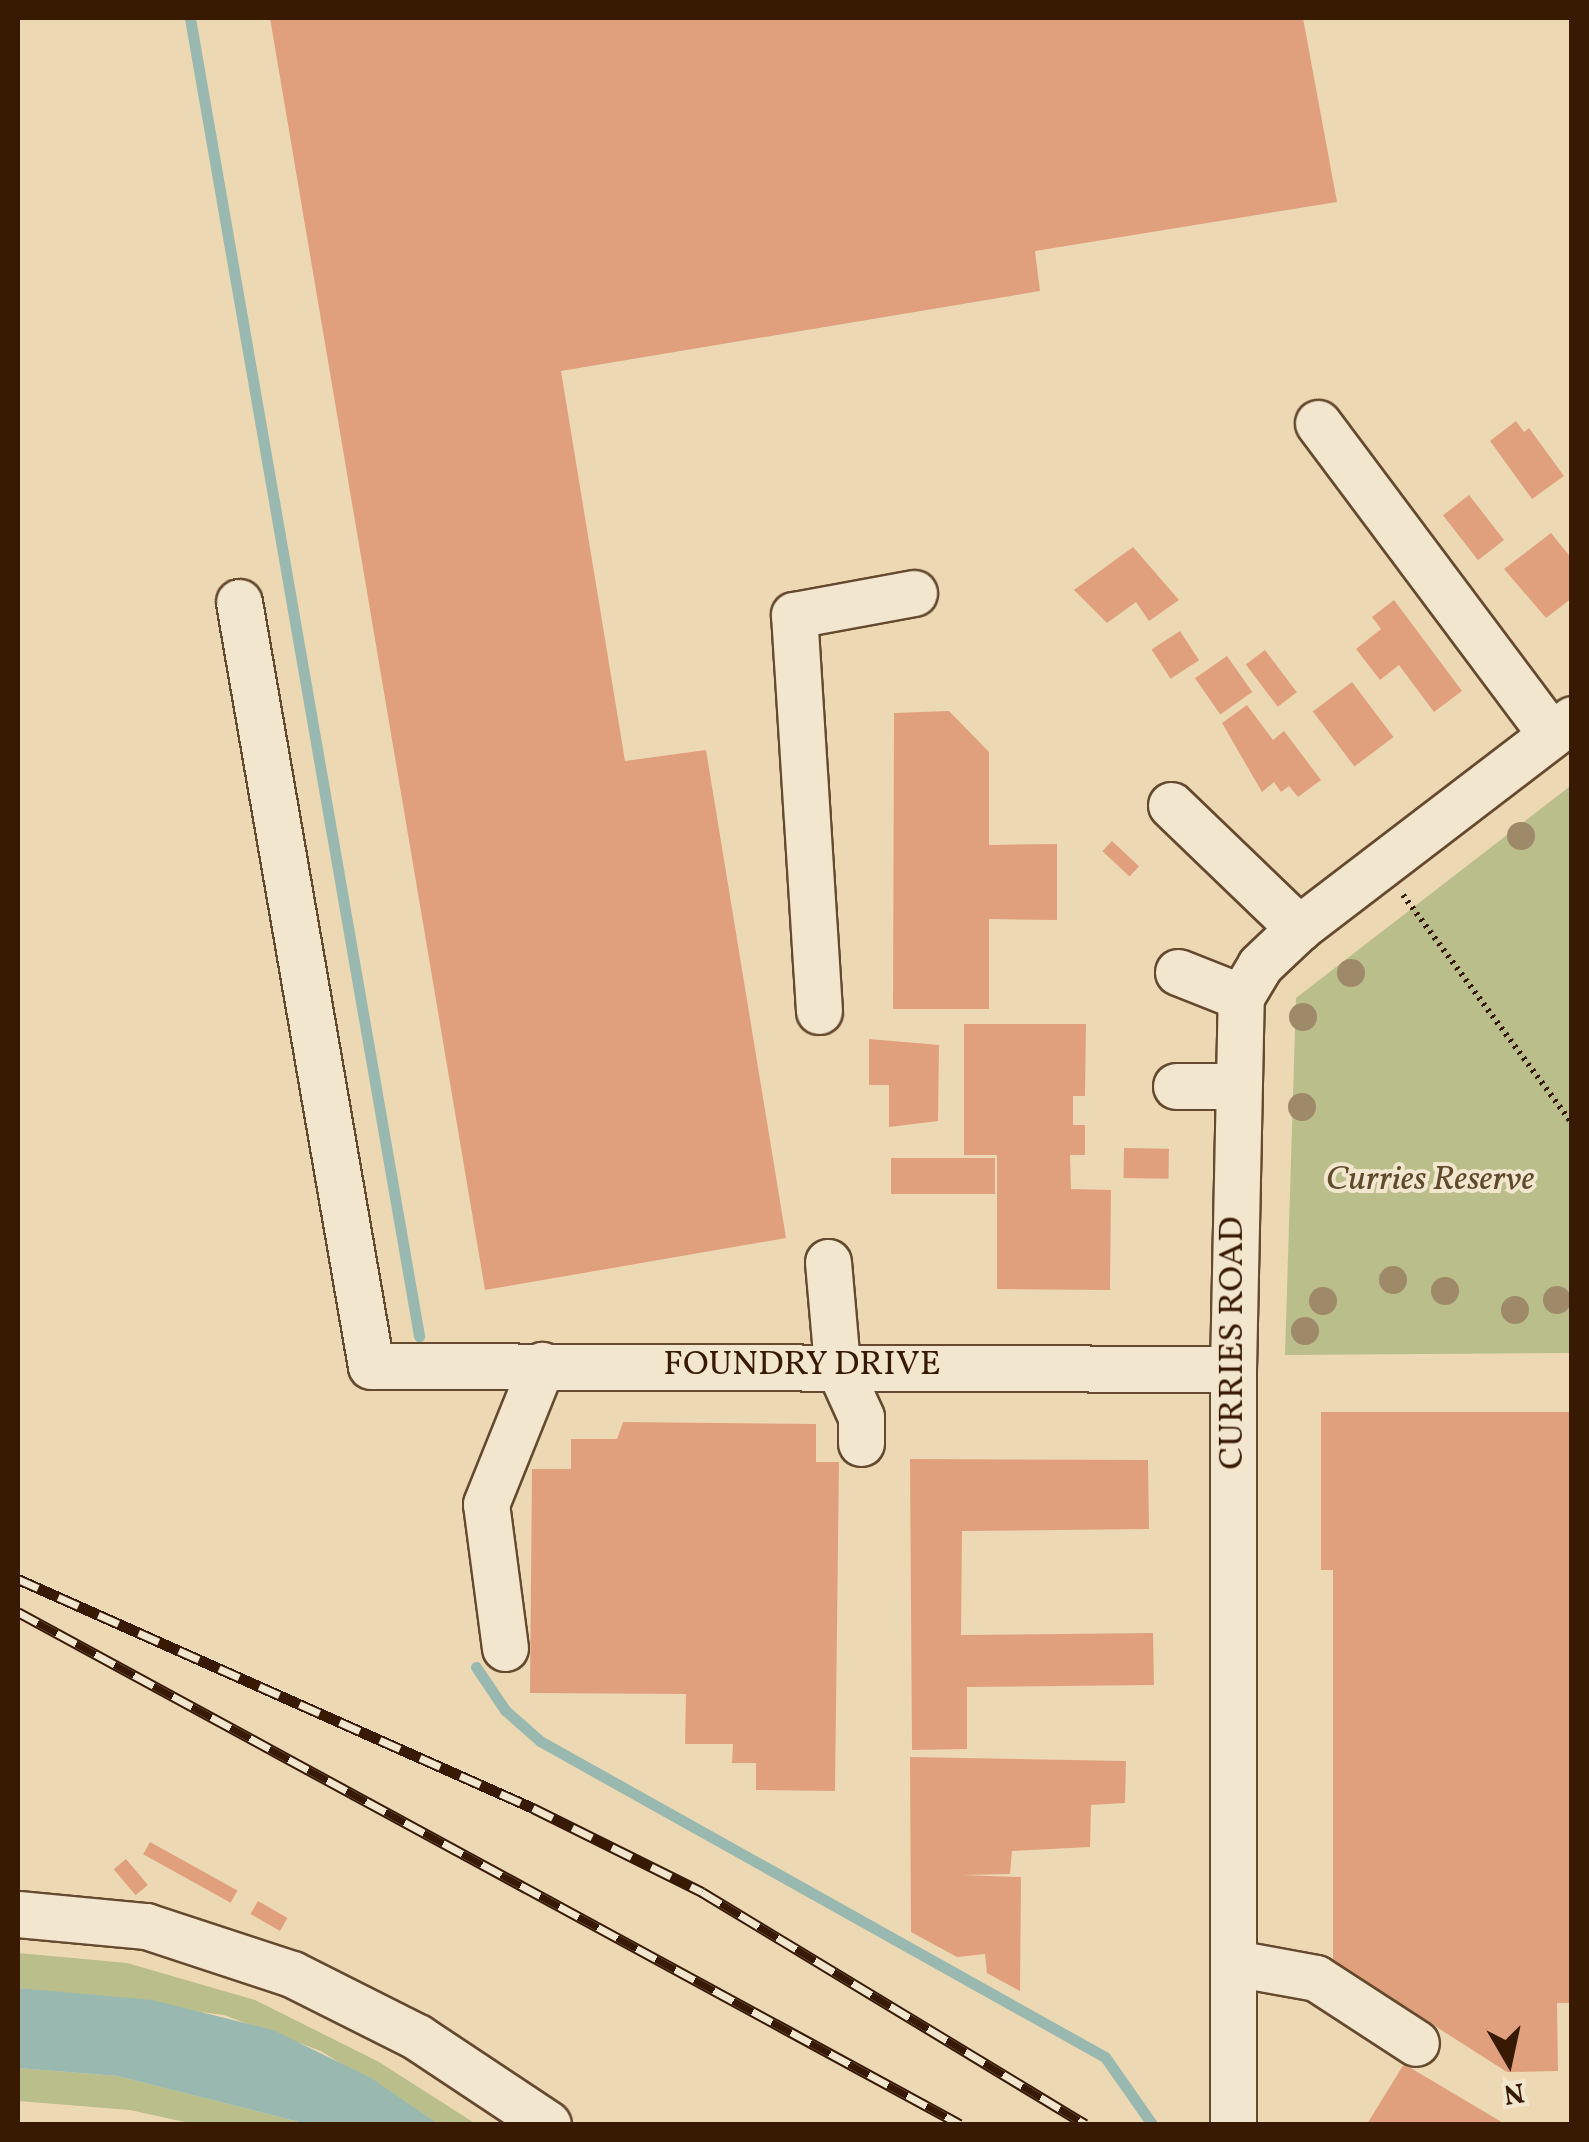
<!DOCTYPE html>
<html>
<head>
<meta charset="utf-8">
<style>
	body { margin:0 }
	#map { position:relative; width:1589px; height:2142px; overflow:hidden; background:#ecd8b3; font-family:Vollkorn,serif }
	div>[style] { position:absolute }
	.green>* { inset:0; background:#babe8b }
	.water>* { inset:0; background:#99b9b0 }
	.stream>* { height:11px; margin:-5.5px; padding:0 5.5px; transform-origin:5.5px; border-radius:5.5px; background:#99b9b0 }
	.building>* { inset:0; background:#e1a07d; transform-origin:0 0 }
	.path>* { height:6px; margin-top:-3px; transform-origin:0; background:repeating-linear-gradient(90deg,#381a03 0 2.5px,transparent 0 7.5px) }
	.roads { filter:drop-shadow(2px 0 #654a2f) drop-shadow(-2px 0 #654a2f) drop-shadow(0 2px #654a2f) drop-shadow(0 -2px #654a2f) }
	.minor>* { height:45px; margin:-22.5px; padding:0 22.5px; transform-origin:22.5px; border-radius:22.5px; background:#f3e6ce }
	.rail>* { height:11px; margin-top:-5.5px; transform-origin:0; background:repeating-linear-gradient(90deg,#f3e6ce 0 22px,#381a03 0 44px); box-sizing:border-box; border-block:2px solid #381a03 }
	.trees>* { width:28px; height:28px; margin:-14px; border-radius:50%; background:#9e8a69 }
	span { translate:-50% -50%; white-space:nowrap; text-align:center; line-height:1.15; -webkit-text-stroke:8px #f3e6ce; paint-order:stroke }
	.park-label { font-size:35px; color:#5f4b2c; font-style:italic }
	.street-label { font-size:35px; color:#381a03 }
	.frame { position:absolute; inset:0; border:20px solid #381a03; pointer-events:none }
	.north { position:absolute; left:1459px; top:2012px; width:100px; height:100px; -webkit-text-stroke:8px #f3e6ce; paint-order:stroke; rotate:171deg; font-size:28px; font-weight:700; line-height:40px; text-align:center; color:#381a03 }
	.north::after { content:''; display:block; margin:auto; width:35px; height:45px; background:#381a03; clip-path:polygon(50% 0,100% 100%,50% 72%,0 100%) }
</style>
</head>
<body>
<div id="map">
	<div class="green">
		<div style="clip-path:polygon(1569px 787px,1571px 1353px,1285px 1355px,1296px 998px)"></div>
		<div style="clip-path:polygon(18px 1953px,127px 1963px,255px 2000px,379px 2062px,476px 2124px,438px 2124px,321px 2051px,224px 2015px,18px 1988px)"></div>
		<div style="clip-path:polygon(18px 2068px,117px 2076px,307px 2124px,194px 2124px,130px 2110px,18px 2101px)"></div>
	</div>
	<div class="water">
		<div style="clip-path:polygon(18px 1988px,152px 2000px,273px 2030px,371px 2078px,438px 2124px,307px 2124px,117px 2076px,18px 2068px)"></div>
	</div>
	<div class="stream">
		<div style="left:190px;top:18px;width:1338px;rotate:80.14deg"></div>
		<div style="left:476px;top:1667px;width:52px;rotate:56deg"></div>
		<div style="left:505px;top:1710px;width:47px;rotate:41.5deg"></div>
		<div style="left:540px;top:1741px;width:647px;rotate:29.22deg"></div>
		<div style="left:1105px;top:2057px;width:82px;rotate:55deg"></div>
	</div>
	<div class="building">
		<div style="clip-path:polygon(270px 18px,1303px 18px,1337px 202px,1035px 251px,1040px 291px,561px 371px,625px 761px,706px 750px,786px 1238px,485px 1290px)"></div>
		<div style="clip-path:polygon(1516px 421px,1524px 432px,1529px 428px,1564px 476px,1532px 499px,1490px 441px)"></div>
		<div style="left:1469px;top:495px;width:57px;height:33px;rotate:52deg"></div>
		<div style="clip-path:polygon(1551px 533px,1572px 559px,1572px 598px,1546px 618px,1504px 569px)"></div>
		<div style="clip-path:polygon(1133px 547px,1179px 600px,1149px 621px,1136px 602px,1107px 623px,1074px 590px)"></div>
		<div style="clip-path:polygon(1394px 600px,1462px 691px,1434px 712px,1399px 665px,1380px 680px,1356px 649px,1381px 629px,1372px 617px)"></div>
		<div style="left:1180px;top:631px;width:35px;height:34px;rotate:57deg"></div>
		<div style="left:1265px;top:650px;width:53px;height:24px;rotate:53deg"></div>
		<div style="left:1227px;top:656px;width:44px;height:39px;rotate:55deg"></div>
		<div style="left:1352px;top:682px;width:69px;height:49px;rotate:53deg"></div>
		<div style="clip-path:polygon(1247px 705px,1273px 740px,1284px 731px,1321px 780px,1298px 797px,1289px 786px,1281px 792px,1274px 782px,1262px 792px,1222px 723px)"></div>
		<div style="clip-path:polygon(949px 711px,989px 752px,989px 845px,1057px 844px,1057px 920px,989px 919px,989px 1009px,893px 1009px,894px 713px)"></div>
		<div style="left:1112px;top:841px;width:37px;height:14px;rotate:43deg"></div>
		<div style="clip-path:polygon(964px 1024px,1086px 1024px,1085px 1096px,1073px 1096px,1073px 1125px,1085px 1125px,1085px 1155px,1070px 1155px,1071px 1189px,1111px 1190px,1110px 1290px,997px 1289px,997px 1155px,964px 1155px)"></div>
		<div style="clip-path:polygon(869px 1039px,939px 1045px,938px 1121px,889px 1127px,889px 1085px,869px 1085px)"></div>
		<div style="left:1124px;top:1148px;width:45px;height:30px;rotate:1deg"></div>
		<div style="left:891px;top:1158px;width:104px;height:36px"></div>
		<div style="clip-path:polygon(1321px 1412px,1572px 1412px,1572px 2003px,1557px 2003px,1558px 2071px,1507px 2072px,1333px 1961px,1333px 1570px,1321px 1570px)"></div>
		<div style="clip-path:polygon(623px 1422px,816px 1424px,816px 1462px,839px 1462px,835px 1791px,756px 1790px,756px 1763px,732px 1763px,733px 1744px,685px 1744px,686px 1694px,530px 1693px,532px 1469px,571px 1469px,571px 1439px,617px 1439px)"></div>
		<div style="clip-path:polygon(910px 1459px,1148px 1460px,1149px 1529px,962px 1531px,961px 1635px,1153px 1633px,1154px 1685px,967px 1687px,967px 1749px,912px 1750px)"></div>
		<div style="clip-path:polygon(910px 1757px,1126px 1761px,1125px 1803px,1091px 1805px,1090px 1847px,1012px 1851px,1010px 1874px,962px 1875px,1021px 1877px,1020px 1991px,987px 1973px,985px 1954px,957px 1957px,911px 1932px)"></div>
		<div style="left:150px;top:1842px;width:100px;height:14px;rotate:29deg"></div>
		<div style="left:126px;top:1859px;width:34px;height:16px;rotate:50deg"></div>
		<div style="left:258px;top:1901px;width:34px;height:15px;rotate:30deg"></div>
		<div style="clip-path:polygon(1404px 2064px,1505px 2124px,1367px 2124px)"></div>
	</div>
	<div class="path">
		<div style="left:1403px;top:895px;width:284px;rotate:53.5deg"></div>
	</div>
	<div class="roads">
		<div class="minor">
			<div style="left:1318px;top:423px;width:389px;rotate:53.2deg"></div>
			<div style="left:239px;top:602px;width:775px;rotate:80.2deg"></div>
			<div style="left:371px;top:1366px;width:862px;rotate:0.2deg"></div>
			<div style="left:1171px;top:805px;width:178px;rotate:43.9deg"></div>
			<div style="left:1178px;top:972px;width:68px;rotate:21.6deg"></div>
			<div style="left:819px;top:1011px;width:397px;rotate:-93.6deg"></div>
			<div style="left:794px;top:615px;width:122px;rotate:-10.4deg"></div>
			<div style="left:1176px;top:1086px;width:59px"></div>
			<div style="left:828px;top:1262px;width:102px;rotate:85deg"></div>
			<div style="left:837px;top:1364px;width:58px;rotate:65.6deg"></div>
			<div style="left:861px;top:1417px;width:26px;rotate:90deg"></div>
			<div style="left:505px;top:1648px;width:145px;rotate:-97.5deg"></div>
			<div style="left:486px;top:1504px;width:150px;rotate:-68.1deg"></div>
			<div style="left:18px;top:1914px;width:129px;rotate:5.4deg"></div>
			<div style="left:146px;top:1926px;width:154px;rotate:18.2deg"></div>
			<div style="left:292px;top:1974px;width:140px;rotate:26.7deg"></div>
			<div style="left:417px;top:2037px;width:157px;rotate:33.6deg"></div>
			<div style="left:1234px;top:1963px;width:83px;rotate:10.4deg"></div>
			<div style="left:1316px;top:1978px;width:119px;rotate:33deg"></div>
			<div style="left:1233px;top:2124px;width:755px;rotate:-90deg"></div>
			<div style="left:1233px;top:1369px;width:372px;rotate:-88.8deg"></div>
			<div style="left:1241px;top:997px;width:37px;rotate:-59deg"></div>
			<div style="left:1260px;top:965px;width:54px;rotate:-43.5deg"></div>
			<div style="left:1299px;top:928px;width:344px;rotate:-37.4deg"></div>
		</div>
	</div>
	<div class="rail">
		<div style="left:18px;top:1579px;width:564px;rotate:23.97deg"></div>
		<div style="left:533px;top:1808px;width:189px;rotate:26.4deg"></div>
		<div style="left:702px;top:1892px;width:448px;rotate:31.2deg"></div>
		<div style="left:18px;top:1612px;width:1072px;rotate:28.53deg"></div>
	</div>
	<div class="trees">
		<div style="left:1521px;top:836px"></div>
		<div style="left:1351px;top:973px"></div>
		<div style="left:1303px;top:1017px"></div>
		<div style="left:1302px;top:1107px"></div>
		<div style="left:1393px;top:1280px"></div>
		<div style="left:1445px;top:1291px"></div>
		<div style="left:1557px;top:1300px"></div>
		<div style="left:1323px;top:1301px"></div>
		<div style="left:1515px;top:1310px"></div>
		<div style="left:1305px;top:1331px"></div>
	</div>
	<div class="park-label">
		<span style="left:1430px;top:1180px">Curries Reserve</span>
	</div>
	<div class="street-label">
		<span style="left:1233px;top:1343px;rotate:-90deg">CURRIES ROAD</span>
		<span style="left:802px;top:1365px">FOUNDRY DRIVE</span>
	</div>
	<div class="frame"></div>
	<div class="north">N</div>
</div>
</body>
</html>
